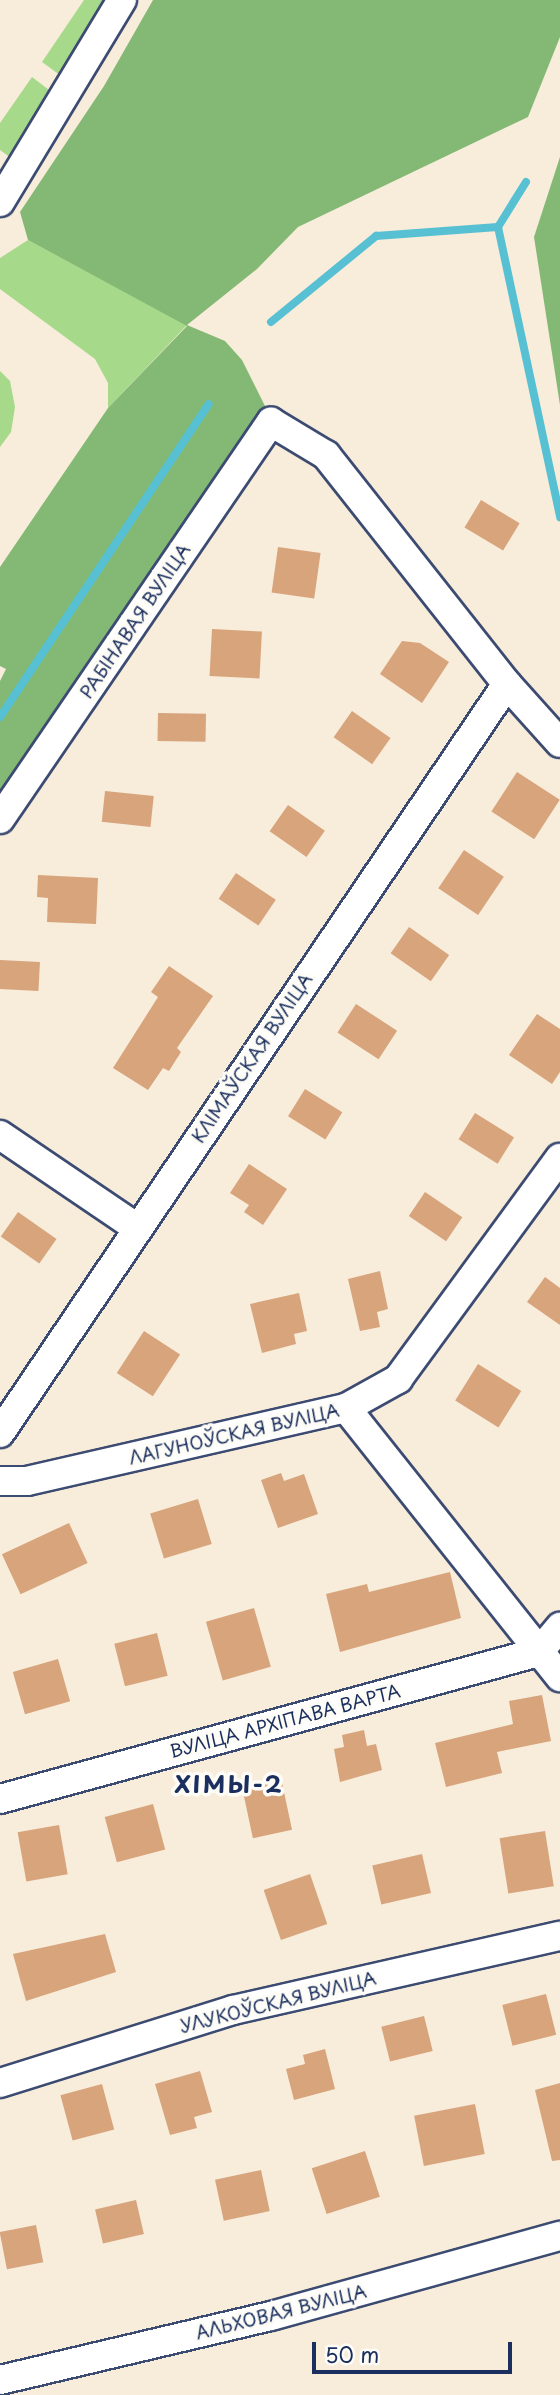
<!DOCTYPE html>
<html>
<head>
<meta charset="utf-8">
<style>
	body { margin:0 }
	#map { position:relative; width:560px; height:2395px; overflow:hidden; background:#f8ecdb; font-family:"Playpen Sans",sans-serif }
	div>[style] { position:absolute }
	.green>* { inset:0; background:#a6d989 }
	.forest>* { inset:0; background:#84b975 }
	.stream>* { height:8px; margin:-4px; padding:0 4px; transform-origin:4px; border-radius:4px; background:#57c0d3 }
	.building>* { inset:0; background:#d7a47c; transform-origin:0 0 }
	.roads { filter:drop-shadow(2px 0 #3c4b71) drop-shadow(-2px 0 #3c4b71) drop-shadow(0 2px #3c4b71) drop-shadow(0 -2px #3c4b71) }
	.minor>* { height:28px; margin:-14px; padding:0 14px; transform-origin:14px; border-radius:14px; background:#fff }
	span { translate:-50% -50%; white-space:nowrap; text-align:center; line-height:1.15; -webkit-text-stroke:7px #fdfcf7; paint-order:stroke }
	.street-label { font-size:18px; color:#1b2f5e }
	.district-label { font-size:24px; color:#1b2f5e; font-weight:700; letter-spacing:2px }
	.scale { position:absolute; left:312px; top:2342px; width:200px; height:32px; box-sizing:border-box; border:4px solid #1b2f5e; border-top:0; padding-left:9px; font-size:21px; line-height:24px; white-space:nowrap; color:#1b2f5e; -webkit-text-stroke:5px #fdfcf7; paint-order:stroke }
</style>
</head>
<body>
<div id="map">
	<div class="green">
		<div style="clip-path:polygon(84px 0,114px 0,64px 78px,42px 62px)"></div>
		<div style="clip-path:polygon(32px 77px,53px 93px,11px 158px,0 150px,0 123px)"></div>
		<div style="clip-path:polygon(28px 240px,187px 325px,108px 408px,108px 383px,95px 359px,0 289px,0 258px)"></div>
		<div style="clip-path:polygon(0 371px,10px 381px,15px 407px,11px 432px,0 447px)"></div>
	</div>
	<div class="forest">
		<div style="clip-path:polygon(153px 0,560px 0,560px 37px,528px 117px,298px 227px,257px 269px,187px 325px,225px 341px,242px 360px,265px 406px,0 795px,0 681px,6px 669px,0 666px,0 567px,108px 408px,187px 326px,28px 240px,20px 212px,104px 86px)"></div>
		<div style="clip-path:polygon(560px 157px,560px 405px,534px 237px)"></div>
	</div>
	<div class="stream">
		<div style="left:526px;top:182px;width:53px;rotate:121.9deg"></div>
		<div style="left:498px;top:227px;width:297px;rotate:77.9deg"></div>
		<div style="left:271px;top:322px;width:136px;rotate:-39.3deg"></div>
		<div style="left:376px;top:236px;width:122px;rotate:-4.2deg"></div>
		<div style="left:0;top:717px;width:376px;rotate:-56.3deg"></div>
	</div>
	<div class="building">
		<div style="left:481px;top:500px;width:45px;height:32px;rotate:31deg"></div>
		<div style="left:278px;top:547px;width:43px;height:46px;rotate:8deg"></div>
		<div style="left:212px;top:629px;width:50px;height:47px;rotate:3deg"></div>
		<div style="clip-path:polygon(402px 641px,420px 643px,449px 662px,422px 703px,380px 674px)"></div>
		<div style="left:352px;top:711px;width:47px;height:32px;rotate:35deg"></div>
		<div style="left:158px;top:713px;width:48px;height:28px;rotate:1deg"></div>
		<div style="left:517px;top:772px;width:51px;height:47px;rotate:33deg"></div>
		<div style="left:105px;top:791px;width:49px;height:31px;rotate:6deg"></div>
		<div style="left:288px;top:805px;width:45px;height:32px;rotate:35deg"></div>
		<div style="left:464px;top:850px;width:48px;height:46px;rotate:34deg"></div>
		<div style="left:236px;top:873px;width:48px;height:31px;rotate:34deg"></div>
		<div style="clip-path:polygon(38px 875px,98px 878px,96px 924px,47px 922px,48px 898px,37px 897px)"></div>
		<div style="left:409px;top:927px;width:49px;height:32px;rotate:35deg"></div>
		<div style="left:0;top:960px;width:40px;height:29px;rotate:3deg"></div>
		<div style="clip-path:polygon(169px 966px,213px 996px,177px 1048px,181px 1052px,169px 1071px,163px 1068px,148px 1090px,113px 1068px,158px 997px,151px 992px)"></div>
		<div style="left:356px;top:1004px;width:49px;height:34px;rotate:33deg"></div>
		<div style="clip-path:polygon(537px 1014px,560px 1029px,560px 1072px,552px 1084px,509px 1055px)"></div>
		<div style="left:305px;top:1089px;width:44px;height:32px;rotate:32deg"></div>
		<div style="left:475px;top:1113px;width:46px;height:31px;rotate:32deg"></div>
		<div style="clip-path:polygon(249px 1164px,287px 1189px,263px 1225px,244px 1212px,249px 1205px,230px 1193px)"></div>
		<div style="left:425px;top:1192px;width:45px;height:29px;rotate:34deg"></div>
		<div style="left:18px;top:1212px;width:47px;height:30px;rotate:35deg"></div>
		<div style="clip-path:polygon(380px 1271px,388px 1309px,377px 1312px,380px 1327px,360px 1331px,348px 1279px)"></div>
		<div style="clip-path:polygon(545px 1277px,560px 1288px,560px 1325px,527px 1302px)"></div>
		<div style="clip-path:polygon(299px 1293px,307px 1331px,294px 1334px,296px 1344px,262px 1353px,250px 1304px)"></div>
		<div style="left:144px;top:1331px;width:43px;height:50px;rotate:33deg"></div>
		<div style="left:478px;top:1364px;width:51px;height:43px;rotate:32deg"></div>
		<div style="clip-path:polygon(281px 1473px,284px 1481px,304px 1474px,318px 1514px,278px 1528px,261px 1480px)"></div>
		<div style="left:198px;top:1499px;width:47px;height:50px;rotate:73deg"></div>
		<div style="left:69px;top:1523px;width:44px;height:74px;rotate:65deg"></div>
		<div style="clip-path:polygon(450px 1572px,461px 1618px,340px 1652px,326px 1594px,367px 1584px,369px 1592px)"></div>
		<div style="left:254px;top:1608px;width:61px;height:50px;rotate:74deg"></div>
		<div style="left:157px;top:1633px;width:44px;height:44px;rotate:76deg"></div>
		<div style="left:58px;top:1659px;width:44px;height:47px;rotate:74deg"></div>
		<div style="clip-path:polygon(542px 1695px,551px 1741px,497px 1752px,502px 1773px,446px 1787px,435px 1743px,513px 1724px,509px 1701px)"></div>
		<div style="clip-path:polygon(364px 1730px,367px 1746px,376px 1744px,382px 1770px,340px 1782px,334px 1749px,344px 1747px,342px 1735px)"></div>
		<div style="left:281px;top:1778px;width:53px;height:40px;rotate:78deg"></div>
		<div style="left:153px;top:1804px;width:47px;height:50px;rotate:75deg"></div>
		<div style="left:59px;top:1825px;width:50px;height:42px;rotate:80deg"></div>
		<div style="left:545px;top:1831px;width:56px;height:46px;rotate:81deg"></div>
		<div style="left:422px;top:1854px;width:40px;height:51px;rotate:77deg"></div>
		<div style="left:310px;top:1874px;width:53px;height:49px;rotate:71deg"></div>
		<div style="clip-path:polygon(105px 1934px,116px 1972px,26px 2001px,13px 1954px)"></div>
		<div style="left:546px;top:1994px;width:42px;height:45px;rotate:76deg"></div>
		<div style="left:424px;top:2016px;width:36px;height:44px;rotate:76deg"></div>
		<div style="clip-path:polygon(325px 2049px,335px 2089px,294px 2100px,286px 2069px,305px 2064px,303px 2055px)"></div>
		<div style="clip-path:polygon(200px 2071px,212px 2112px,194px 2117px,197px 2128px,170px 2135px,155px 2084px)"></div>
		<div style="clip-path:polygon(560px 2083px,560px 2160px,552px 2161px,535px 2090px)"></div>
		<div style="left:102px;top:2084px;width:47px;height:43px;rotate:75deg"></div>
		<div style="left:475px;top:2104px;width:51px;height:62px;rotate:79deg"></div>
		<div style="left:365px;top:2151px;width:48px;height:56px;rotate:72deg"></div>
		<div style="left:261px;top:2170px;width:42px;height:47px;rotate:78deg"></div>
		<div style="left:136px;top:2200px;width:35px;height:42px;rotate:77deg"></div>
		<div style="left:36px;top:2225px;width:38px;height:37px;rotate:79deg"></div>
	</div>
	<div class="roads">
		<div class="minor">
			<div style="left:0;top:202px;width:236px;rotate:-58.9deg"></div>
			<div style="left:0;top:819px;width:481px;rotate:-55.7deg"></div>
			<div style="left:271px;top:422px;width:64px;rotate:31deg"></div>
			<div style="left:326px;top:455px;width:292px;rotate:51.7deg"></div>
			<div style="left:507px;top:684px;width:79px;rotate:48.1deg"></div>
			<div style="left:0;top:1135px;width:164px;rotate:34.1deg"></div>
			<div style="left:346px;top:1408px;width:344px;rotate:51.5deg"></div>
			<div style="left:0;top:1433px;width:904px;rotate:-55.91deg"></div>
			<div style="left:0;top:1481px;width:27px"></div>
			<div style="left:27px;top:1481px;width:327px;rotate:-12.9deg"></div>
			<div style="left:346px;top:1408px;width:60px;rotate:-29.1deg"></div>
			<div style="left:398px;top:1379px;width:274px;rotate:-53.8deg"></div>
			<div style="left:0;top:1799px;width:559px;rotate:-15.26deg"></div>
			<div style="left:539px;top:1652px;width:33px;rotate:-50deg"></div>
			<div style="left:0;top:2083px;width:244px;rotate:-17.4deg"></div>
			<div style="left:233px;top:2010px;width:335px;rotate:-12.8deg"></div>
			<div style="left:0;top:2380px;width:278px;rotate:-13.3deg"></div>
			<div style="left:271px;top:2316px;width:300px;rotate:-15.5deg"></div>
		</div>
	</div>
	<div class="street-label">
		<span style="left:135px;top:621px;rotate:-56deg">РАБІНАВАЯ ВУЛІЦА</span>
		<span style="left:252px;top:1058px;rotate:-56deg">КЛІМАЎСКАЯ ВУЛІЦА</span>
		<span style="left:234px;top:1434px;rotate:-13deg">ЛАГУНОЎСКАЯ ВУЛІЦА</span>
		<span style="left:285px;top:1721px;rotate:-15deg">ВУЛІЦА АРХІПАВА ВАРТА</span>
		<span style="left:278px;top:2002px;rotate:-14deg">УЛУКОЎСКАЯ ВУЛІЦА</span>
		<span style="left:281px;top:2312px;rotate:-14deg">АЛЬХОВАЯ ВУЛІЦА</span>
	</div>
	<div class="district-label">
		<span style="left:229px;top:1784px">ХІМЫ-2</span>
	</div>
	<div class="scale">50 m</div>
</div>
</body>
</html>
